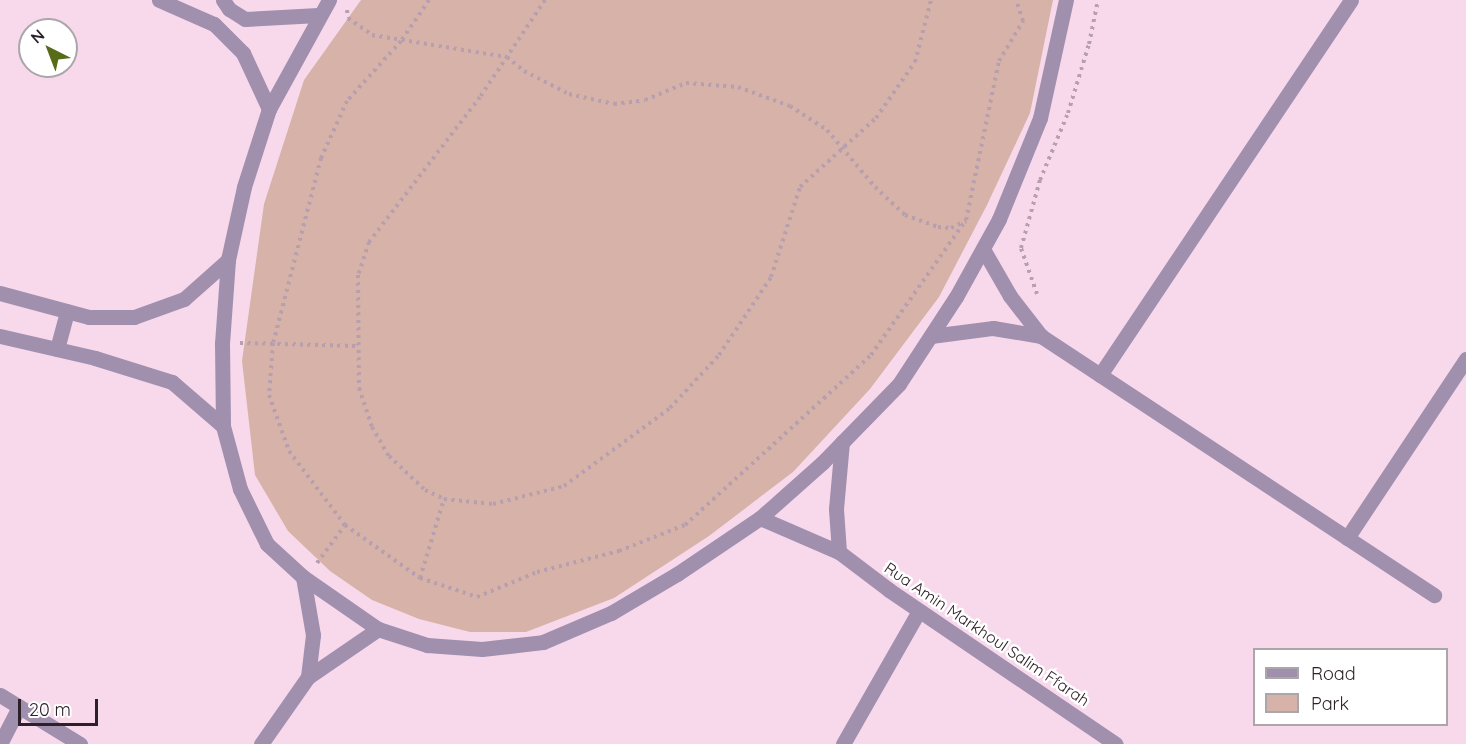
<!DOCTYPE html>
<html>
<head>
<meta charset="utf-8">
<style>
	body { margin:0 }
	#map { position:relative; width:1466px; height:744px; overflow:hidden; background:#f8d9ec; font-family:Quicksand,sans-serif }
	div>[style] { position:absolute }
	.green>* { inset:0; background:#d6b2a8 }
	.path>* { height:4px; margin-top:-2px; transform-origin:0; background:repeating-linear-gradient(90deg,#b79fae 0 3px,transparent 0 7.5px) }
	.street>* { height:15px; margin:-7.5px; padding:0 7.5px; transform-origin:7.5px; border-radius:7.5px; background:#a18fae }
	span { translate:-50% -50%; white-space:nowrap; text-align:center; line-height:1.15; -webkit-text-stroke:5px #fff; paint-order:stroke }
	.street-label { font-size:16px; color:#2c2128 }
	.legend { position:absolute; left:1253px; top:648px; width:195px; height:78px; box-sizing:border-box; background:#fff; border:2px solid #aba6a9; margin:0; padding:8px 10px; list-style:none; font-size:18px; color:#2c2128 }
	.legend li { display:flex; align-items:center; gap:12px; height:30px }
	.legend b { width:30px; border:2px solid #aba6a9 }
	.north { position:absolute; left:18px; top:18px; width:60px; height:60px; box-sizing:border-box; background:#fff; border:2px solid #aba6a9; border-radius:50%; rotate:318deg; font-size:16px; font-weight:700; line-height:24px; text-align:center; color:#2c2128 }
	.north::after { content:''; display:block; margin:auto; width:21px; height:27px; background:#586b18; clip-path:polygon(50% 0,100% 100%,50% 72%,0 100%) }
	.scale { position:absolute; left:18px; top:699px; width:80px; height:27px; box-sizing:border-box; border:3px solid #2c2128; border-top:0; padding-left:8px; font-size:18px; line-height:21px; white-space:nowrap; color:#2c2128; -webkit-text-stroke:4px #fff; paint-order:stroke }
</style>
</head>
<body>
<div id="map">
	<div class="green">
		<div style="clip-path:polygon(361px 0,1053px 0,1030px 113px,987px 205px,939px 297px,870px 389px,793px 472px,709px 536px,614px 598px,526px 632px,470px 632px,419px 619px,372px 600px,330px 571px,288px 531px,255px 475px,242px 361px,264px 204px,304px 80px)"></div>
	</div>
	<div class="path">
		<div style="left:429px;top:0;width:50px;rotate:124.3deg"></div>
		<div style="left:401px;top:41px;width:81px;rotate:132deg"></div>
		<div style="left:347px;top:101px;width:63px;rotate:114.5deg"></div>
		<div style="left:321px;top:158px;width:191px;rotate:104.5deg"></div>
		<div style="left:273px;top:343px;width:52px;rotate:94.4deg"></div>
		<div style="left:269px;top:395px;width:59px;rotate:70.3deg"></div>
		<div style="left:289px;top:451px;width:93px;rotate:52.9deg"></div>
		<div style="left:345px;top:525px;width:92px;rotate:35.2deg"></div>
		<div style="left:420px;top:578px;width:60px;rotate:18.4deg"></div>
		<div style="left:477px;top:597px;width:65px;rotate:-22.6deg"></div>
		<div style="left:537px;top:572px;width:85px;rotate:-14.4deg"></div>
		<div style="left:619px;top:551px;width:71px;rotate:-21.5deg"></div>
		<div style="left:685px;top:525px;width:252px;rotate:-42.4deg"></div>
		<div style="left:871px;top:355px;width:165px;rotate:-54.9deg"></div>
		<div style="left:966px;top:220px;width:162px;rotate:-78.3deg"></div>
		<div style="left:999px;top:61px;width:47px;rotate:-59deg"></div>
		<div style="left:1023px;top:21px;width:22px;rotate:-108deg"></div>
		<div style="left:545px;top:0;width:117px;rotate:123.8deg"></div>
		<div style="left:480px;top:97px;width:183px;rotate:127.4deg"></div>
		<div style="left:369px;top:242px;width:35px;rotate:108deg"></div>
		<div style="left:358px;top:275px;width:113px;rotate:89.5deg"></div>
		<div style="left:359px;top:388px;width:41px;rotate:71.6deg"></div>
		<div style="left:372px;top:427px;width:34px;rotate:60deg"></div>
		<div style="left:389px;top:456px;width:50px;rotate:43.4deg"></div>
		<div style="left:425px;top:490px;width:21px;rotate:25deg"></div>
		<div style="left:444px;top:499px;width:49px;rotate:5.8deg"></div>
		<div style="left:493px;top:504px;width:73px;rotate:-14.2deg"></div>
		<div style="left:564px;top:486px;width:132px;rotate:-36.3deg"></div>
		<div style="left:670px;top:408px;width:72px;rotate:-47.2deg"></div>
		<div style="left:719px;top:355px;width:94px;rotate:-56.3deg"></div>
		<div style="left:771px;top:277px;width:95px;rotate:-72.1deg"></div>
		<div style="left:800px;top:187px;width:103px;rotate:-42.2deg"></div>
		<div style="left:876px;top:118px;width:68px;rotate:-55.1deg"></div>
		<div style="left:915px;top:62px;width:64px;rotate:-75.5deg"></div>
		<div style="left:347px;top:10px;width:8px;rotate:83deg"></div>
		<div style="left:348px;top:18px;width:29px;rotate:35deg"></div>
		<div style="left:372px;top:35px;width:137px;rotate:9.3deg"></div>
		<div style="left:507px;top:57px;width:22px;rotate:39deg"></div>
		<div style="left:524px;top:71px;width:51px;rotate:27.1deg"></div>
		<div style="left:569px;top:94px;width:46px;rotate:12.5deg"></div>
		<div style="left:614px;top:104px;width:31px;rotate:-7deg"></div>
		<div style="left:645px;top:100px;width:44px;rotate:-22.5deg"></div>
		<div style="left:686px;top:83px;width:52px;rotate:4.4deg"></div>
		<div style="left:738px;top:87px;width:55px;rotate:20.1deg"></div>
		<div style="left:790px;top:106px;width:44px;rotate:33deg"></div>
		<div style="left:827px;top:130px;width:75px;rotate:49.9deg"></div>
		<div style="left:875px;top:187px;width:41px;rotate:43deg"></div>
		<div style="left:905px;top:215px;width:35px;rotate:20deg"></div>
		<div style="left:938px;top:227px;width:13px;rotate:4deg"></div>
		<div style="left:951px;top:228px;width:17px;rotate:-25deg"></div>
		<div style="left:1037px;top:294px;width:49px;rotate:-109.2deg"></div>
		<div style="left:1021px;top:248px;width:71px;rotate:-74.4deg"></div>
		<div style="left:1040px;top:180px;width:73px;rotate:-67.3deg"></div>
		<div style="left:1068px;top:113px;width:72px;rotate:-73.1deg"></div>
		<div style="left:1089px;top:44px;width:45px;rotate:-78.4deg"></div>
		<div style="left:240px;top:343px;width:118px;rotate:1.5deg"></div>
		<div style="left:317px;top:563px;width:47px;rotate:-53.6deg"></div>
		<div style="left:420px;top:578px;width:83px;rotate:-73.1deg"></div>
	</div>
	<div class="street">
		<div style="left:159px;top:0;width:60px;rotate:23.6deg"></div>
		<div style="left:214px;top:24px;width:41px;rotate:45deg"></div>
		<div style="left:243px;top:53px;width:62px;rotate:65.1deg"></div>
		<div style="left:223px;top:0;width:11px;rotate:56deg"></div>
		<div style="left:229px;top:9px;width:19px;rotate:32deg"></div>
		<div style="left:245px;top:19px;width:73px;rotate:-3.1deg"></div>
		<div style="left:329px;top:0;width:124px;rotate:118.8deg"></div>
		<div style="left:269px;top:109px;width:82px;rotate:107.8deg"></div>
		<div style="left:244px;top:187px;width:75px;rotate:102.4deg"></div>
		<div style="left:228px;top:260px;width:83px;rotate:94.1deg"></div>
		<div style="left:222px;top:343px;width:83px;rotate:89.3deg"></div>
		<div style="left:223px;top:426px;width:65px;rotate:74.9deg"></div>
		<div style="left:240px;top:489px;width:61px;rotate:63.9deg"></div>
		<div style="left:267px;top:544px;width:49px;rotate:42.5deg"></div>
		<div style="left:303px;top:577px;width:91px;rotate:34.7deg"></div>
		<div style="left:378px;top:629px;width:52px;rotate:18.1deg"></div>
		<div style="left:427px;top:645px;width:55px;rotate:4.2deg"></div>
		<div style="left:482px;top:649px;width:61px;rotate:-6.5deg"></div>
		<div style="left:543px;top:642px;width:74px;rotate:-23.1deg"></div>
		<div style="left:611px;top:613px;width:77px;rotate:-30.6deg"></div>
		<div style="left:677px;top:574px;width:100px;rotate:-34deg"></div>
		<div style="left:760px;top:518px;width:83px;rotate:-41.6deg"></div>
		<div style="left:822px;top:463px;width:110px;rotate:-45.7deg"></div>
		<div style="left:899px;top:384px;width:104px;rotate:-56.8deg"></div>
		<div style="left:956px;top:297px;width:89px;rotate:-61.1deg"></div>
		<div style="left:999px;top:219px;width:109px;rotate:-67.9deg"></div>
		<div style="left:1040px;top:118px;width:121px;rotate:-77.6deg"></div>
		<div style="left:983px;top:249px;width:54px;rotate:60.1deg"></div>
		<div style="left:1010px;top:296px;width:51px;rotate:52.2deg"></div>
		<div style="left:1041px;top:336px;width:471px;rotate:33.4deg"></div>
		<div style="left:0;top:293px;width:92px;rotate:15.1deg"></div>
		<div style="left:89px;top:317px;width:45px"></div>
		<div style="left:134px;top:317px;width:53px;rotate:-19.8deg"></div>
		<div style="left:184px;top:299px;width:59px;rotate:-41.6deg"></div>
		<div style="left:0;top:336px;width:98px;rotate:13deg"></div>
		<div style="left:95px;top:358px;width:81px;rotate:17.3deg"></div>
		<div style="left:172px;top:382px;width:67px;rotate:40.8deg"></div>
		<div style="left:931px;top:336px;width:63px;rotate:-7.4deg"></div>
		<div style="left:993px;top:328px;width:49px;rotate:9.5deg"></div>
		<div style="left:57px;top:349px;width:39px;rotate:-75deg"></div>
		<div style="left:1100px;top:375px;width:451px;rotate:-56.2deg"></div>
		<div style="left:760px;top:518px;width:86px;rotate:23.3deg"></div>
		<div style="left:839px;top:552px;width:63px;rotate:37.2deg"></div>
		<div style="left:889px;top:590px;width:274px;rotate:34.2deg"></div>
		<div style="left:1347px;top:538px;width:215px;rotate:-56.4deg"></div>
		<div style="left:839px;top:552px;width:43px;rotate:-94deg"></div>
		<div style="left:836px;top:509px;width:67px;rotate:-84.9deg"></div>
		<div style="left:303px;top:577px;width:59px;rotate:80.2deg"></div>
		<div style="left:313px;top:635px;width:42px;rotate:96.8deg"></div>
		<div style="left:0;top:695px;width:94px;rotate:31.5deg"></div>
		<div style="left:0;top:744px;width:42px;rotate:-62.8deg"></div>
		<div style="left:261px;top:744px;width:82px;rotate:-55deg"></div>
		<div style="left:308px;top:677px;width:85px;rotate:-34.4deg"></div>
		<div style="left:843px;top:744px;width:153px;rotate:-60.3deg"></div>
	</div>
	<div class="street-label">
		<span style="left:987px;top:634px;rotate:34deg">Rua Amin Markhoul Salim Ffarah</span>
	</div>
	<ul class="legend">
	<li><b style="height:8px;background:#a18fae"></b>Road</li>
	<li><b style="height:16px;background:#d6b2a8"></b>Park</li>
	</ul>
	<div class="north">N</div>
	<div class="scale">20 m</div>
</div>
</body>
</html>
